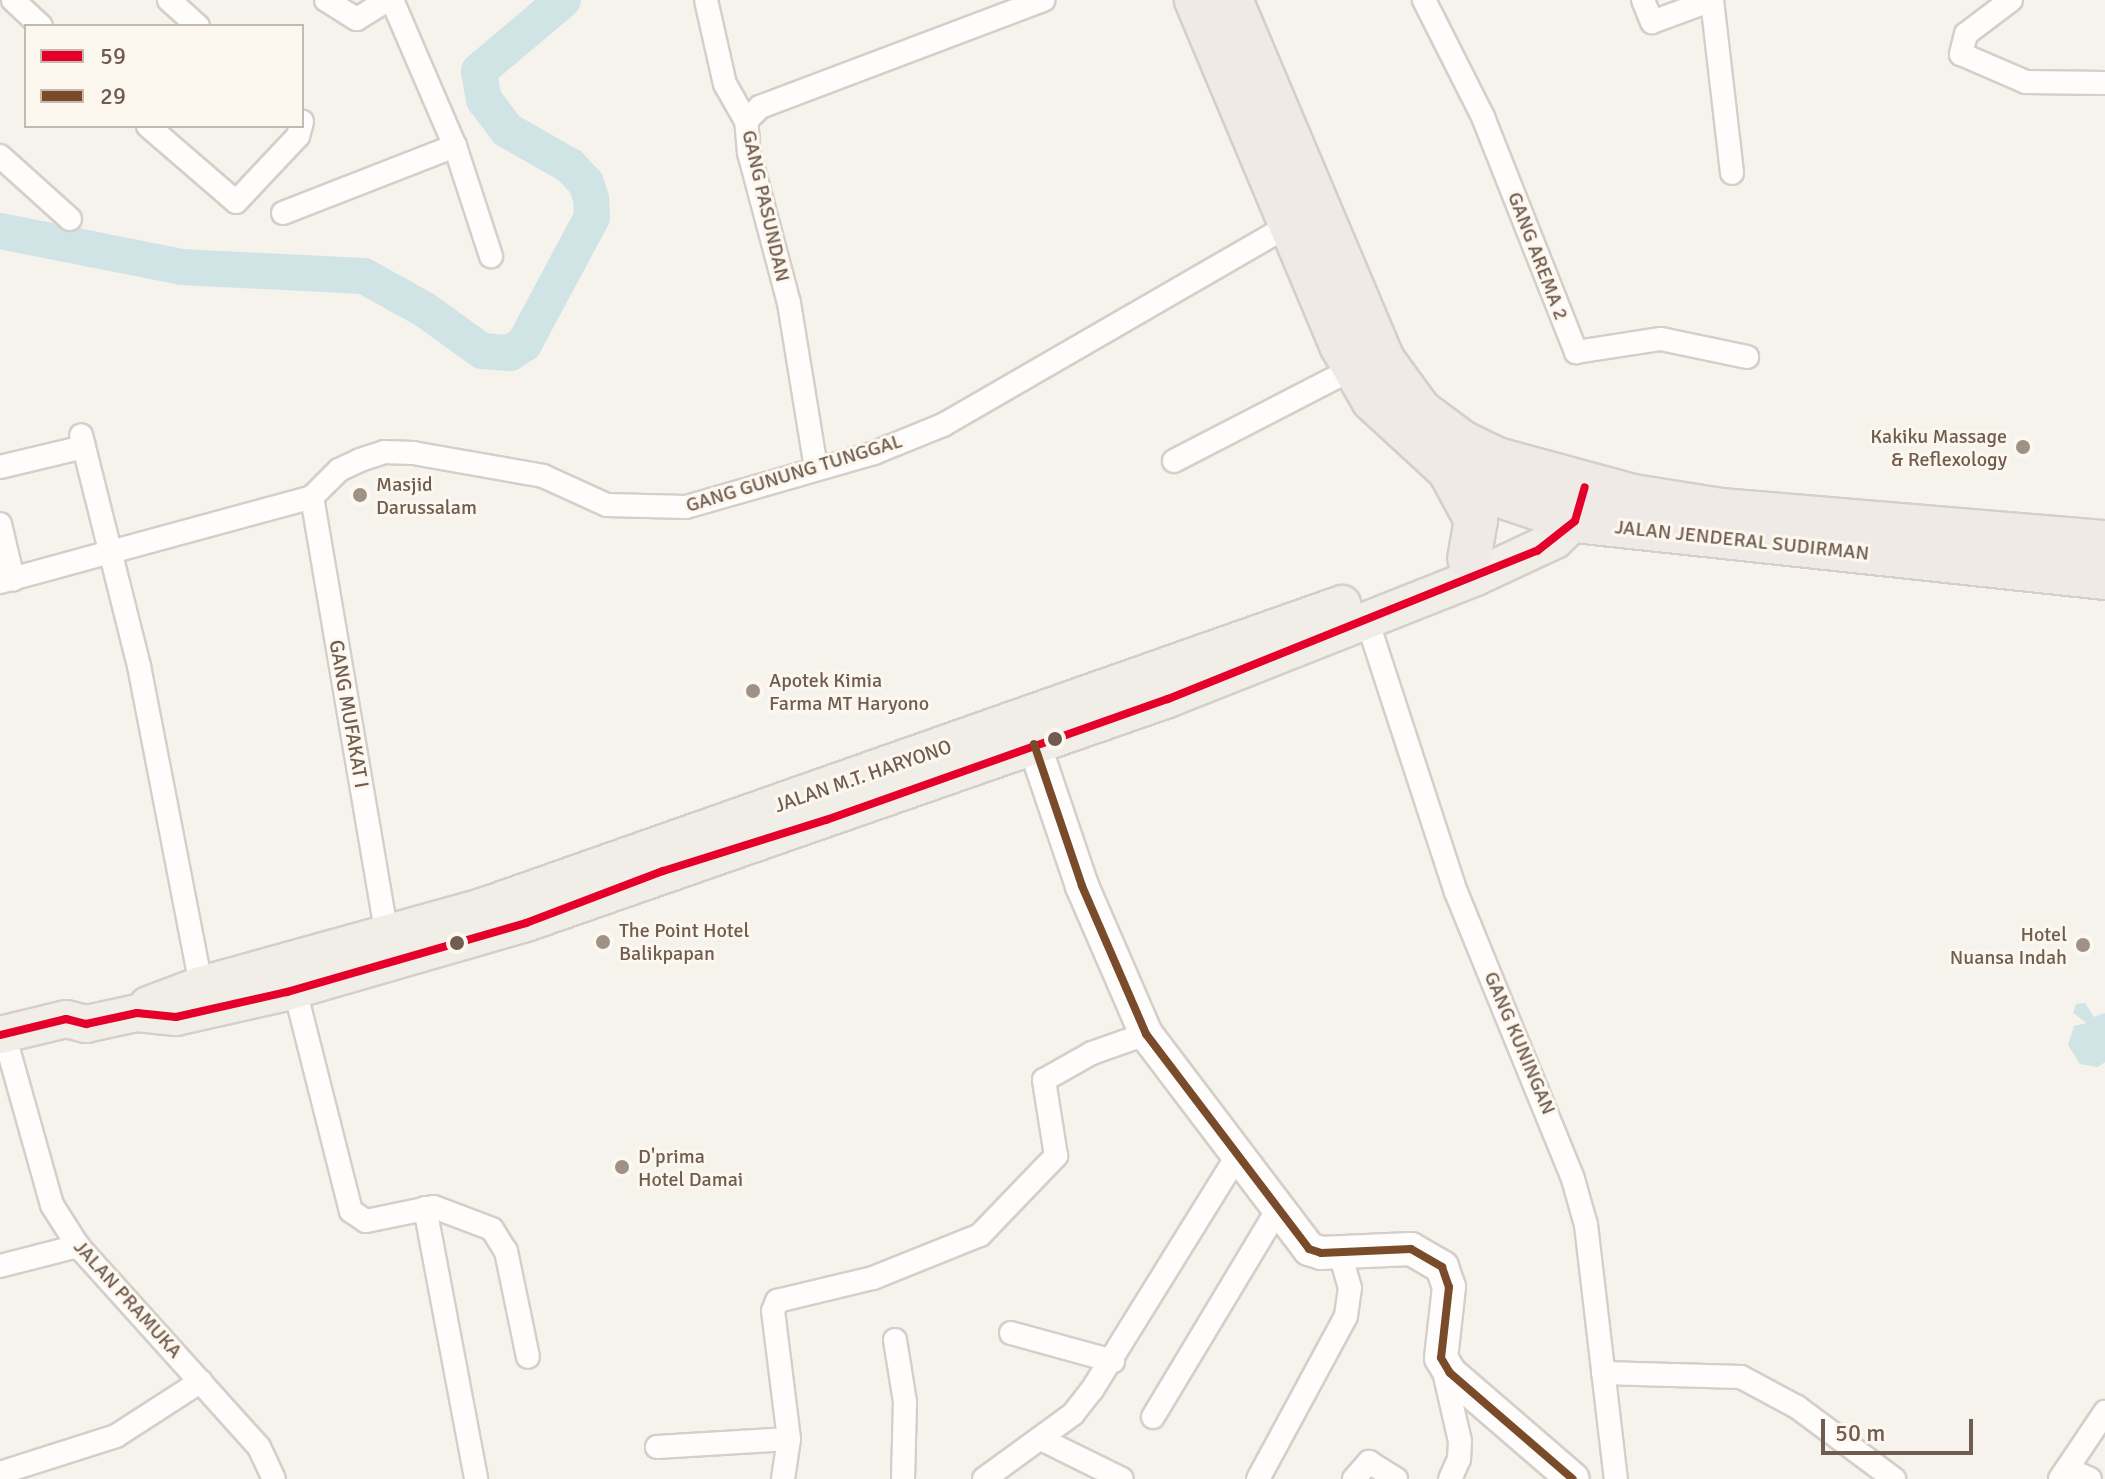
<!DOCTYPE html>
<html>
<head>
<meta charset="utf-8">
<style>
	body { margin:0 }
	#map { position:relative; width:2105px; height:1479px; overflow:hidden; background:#f6f3ed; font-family:Signika,sans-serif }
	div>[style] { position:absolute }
	.water>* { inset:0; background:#d0e3e5 }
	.river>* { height:36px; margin:-18px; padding:0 18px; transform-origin:18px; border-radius:18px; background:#d0e3e5 }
	.roads { filter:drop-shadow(2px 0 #d4cfca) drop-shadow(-2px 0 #d4cfca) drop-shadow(0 2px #d4cfca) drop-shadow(0 -2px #d4cfca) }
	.street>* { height:22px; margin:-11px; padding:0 11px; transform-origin:11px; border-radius:11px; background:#fefdfc }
	.secondary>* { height:32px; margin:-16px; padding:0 16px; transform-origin:16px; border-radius:16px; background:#fefdfc }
	.primary>* { height:36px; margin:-18px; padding:0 18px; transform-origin:18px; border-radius:18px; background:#f1ede7 }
	.highway>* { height:42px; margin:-21px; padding:0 21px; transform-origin:21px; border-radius:21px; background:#f0eae6 }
	.bus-1>* { height:8px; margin:-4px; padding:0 4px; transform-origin:4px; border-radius:4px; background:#e4002b }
	.bus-2>* { height:8px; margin:-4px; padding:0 4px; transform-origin:4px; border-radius:4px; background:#7a4b2a }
	.dots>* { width:22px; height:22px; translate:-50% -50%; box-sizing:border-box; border:4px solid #fdf8ef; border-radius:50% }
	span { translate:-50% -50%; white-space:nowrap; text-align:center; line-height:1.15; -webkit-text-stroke:6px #fdf8ef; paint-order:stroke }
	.street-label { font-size:20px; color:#715c50 }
	.poi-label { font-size:20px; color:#715c50 }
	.right { translate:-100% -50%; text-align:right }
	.left { translate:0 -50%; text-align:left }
	.legend { position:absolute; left:24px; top:24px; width:280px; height:104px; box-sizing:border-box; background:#fdf8ef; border:2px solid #c5baaf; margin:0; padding:10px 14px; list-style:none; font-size:24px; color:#715c50 }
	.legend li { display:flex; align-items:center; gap:16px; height:40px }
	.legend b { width:40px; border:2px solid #c5baaf }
	.scale { position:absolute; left:1821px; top:1419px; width:152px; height:36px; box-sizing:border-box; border:4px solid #715c50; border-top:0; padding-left:10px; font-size:24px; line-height:28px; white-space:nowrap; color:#715c50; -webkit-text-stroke:6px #fdf8ef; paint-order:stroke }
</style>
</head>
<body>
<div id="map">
	<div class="water">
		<div style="clip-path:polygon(2085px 1003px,2094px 1017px,2105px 1013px,2105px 1062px,2098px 1067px,2080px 1064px,2068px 1045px,2074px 1026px,2087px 1023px,2073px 1013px,2076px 1004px)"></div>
	</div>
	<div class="river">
		<div style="left:0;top:231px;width:185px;rotate:11.2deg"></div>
		<div style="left:181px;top:267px;width:183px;rotate:2.8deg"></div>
		<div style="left:364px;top:276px;width:70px;rotate:29.1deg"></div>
		<div style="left:425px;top:310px;width:70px;rotate:35.7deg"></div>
		<div style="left:482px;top:351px;width:28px;rotate:4deg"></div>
		<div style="left:510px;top:353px;width:17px;rotate:-33deg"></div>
		<div style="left:524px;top:344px;width:144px;rotate:-61.8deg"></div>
		<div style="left:592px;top:217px;width:18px;rotate:-93deg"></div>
		<div style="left:591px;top:199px;width:17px;rotate:-107deg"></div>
		<div style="left:586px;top:183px;width:23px;rotate:-133deg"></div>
		<div style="left:570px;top:166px;width:73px;rotate:-150.3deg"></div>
		<div style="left:507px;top:130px;width:38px;rotate:-127deg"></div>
		<div style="left:484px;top:100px;width:29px;rotate:-100deg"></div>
		<div style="left:479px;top:71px;width:110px;rotate:-40.2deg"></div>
	</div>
	<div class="roads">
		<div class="street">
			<div style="left:13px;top:0;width:38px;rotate:43deg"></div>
			<div style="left:169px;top:0;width:39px;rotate:42deg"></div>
			<div style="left:326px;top:0;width:36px;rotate:32deg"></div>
			<div style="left:357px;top:19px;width:36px;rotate:-32deg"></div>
			<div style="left:392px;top:0;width:159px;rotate:66.7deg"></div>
			<div style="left:455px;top:146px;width:116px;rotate:71.9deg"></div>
			<div style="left:706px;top:0;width:86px;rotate:77.3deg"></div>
			<div style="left:725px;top:84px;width:43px;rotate:60.4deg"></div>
			<div style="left:1424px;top:0;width:131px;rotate:63.2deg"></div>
			<div style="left:1483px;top:117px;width:253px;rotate:68.4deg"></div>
			<div style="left:1576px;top:352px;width:86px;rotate:-8.7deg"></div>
			<div style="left:1661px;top:339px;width:88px;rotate:11.8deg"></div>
			<div style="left:1643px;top:0;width:24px;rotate:68deg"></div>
			<div style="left:1652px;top:22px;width:64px;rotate:-20.1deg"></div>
			<div style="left:1712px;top:0;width:174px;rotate:83.4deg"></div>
			<div style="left:2011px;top:0;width:56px;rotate:142.9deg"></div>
			<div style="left:1966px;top:34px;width:21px;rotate:104deg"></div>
			<div style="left:1961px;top:54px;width:71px;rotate:23.3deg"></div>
			<div style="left:2026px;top:82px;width:79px;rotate:0.7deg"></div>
			<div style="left:148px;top:126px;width:116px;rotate:40.8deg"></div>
			<div style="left:236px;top:202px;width:91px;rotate:-46.8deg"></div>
			<div style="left:298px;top:136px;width:15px;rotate:-74deg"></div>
			<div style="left:0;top:156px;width:94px;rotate:42deg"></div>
			<div style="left:283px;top:213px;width:185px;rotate:-21.3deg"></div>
			<div style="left:84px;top:447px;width:226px;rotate:75.9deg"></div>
			<div style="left:139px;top:666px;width:325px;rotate:79deg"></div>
			<div style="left:1174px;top:461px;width:203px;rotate:-27.3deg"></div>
			<div style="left:0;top:467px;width:86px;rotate:-13.4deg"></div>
			<div style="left:84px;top:447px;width:12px;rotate:-104deg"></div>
			<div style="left:816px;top:468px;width:167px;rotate:-99.3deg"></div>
			<div style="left:789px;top:303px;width:155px;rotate:-104.9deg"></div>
			<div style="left:749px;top:153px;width:32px;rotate:-95deg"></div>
			<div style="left:746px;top:121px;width:20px;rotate:-45deg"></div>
			<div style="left:760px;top:107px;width:303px;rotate:-20.7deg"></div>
			<div style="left:312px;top:497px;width:38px;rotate:-45deg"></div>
			<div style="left:339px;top:470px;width:23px;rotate:-25deg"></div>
			<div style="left:360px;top:460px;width:25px;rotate:-18deg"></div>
			<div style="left:384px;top:452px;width:29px;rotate:2deg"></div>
			<div style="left:413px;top:453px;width:132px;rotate:10deg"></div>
			<div style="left:543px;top:476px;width:70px;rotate:24.4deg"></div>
			<div style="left:607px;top:505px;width:79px;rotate:1.5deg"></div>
			<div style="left:686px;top:507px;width:196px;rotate:-16deg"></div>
			<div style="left:874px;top:453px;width:74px;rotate:-22.1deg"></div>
			<div style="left:943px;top:425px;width:401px;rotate:-30deg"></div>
			<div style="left:312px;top:497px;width:441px;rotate:80.3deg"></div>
			<div style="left:0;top:524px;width:57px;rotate:76.7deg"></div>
			<div style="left:0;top:582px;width:323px;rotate:-15.2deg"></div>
			<div style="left:1367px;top:620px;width:286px;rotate:71.9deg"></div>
			<div style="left:1456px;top:892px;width:310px;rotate:67.8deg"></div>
			<div style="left:1573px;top:1179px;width:48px;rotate:74.2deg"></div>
			<div style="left:1586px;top:1225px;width:256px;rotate:83.3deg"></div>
			<div style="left:295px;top:990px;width:228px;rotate:75.8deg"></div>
			<div style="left:351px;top:1211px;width:18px;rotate:34deg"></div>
			<div style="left:366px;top:1221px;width:69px;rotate:-11.6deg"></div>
			<div style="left:434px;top:1207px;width:62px;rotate:20.8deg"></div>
			<div style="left:492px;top:1229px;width:26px;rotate:58deg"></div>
			<div style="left:506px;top:1251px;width:108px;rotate:78.3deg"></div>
			<div style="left:9px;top:1052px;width:159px;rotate:74.3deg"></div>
			<div style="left:52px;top:1205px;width:49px;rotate:57.6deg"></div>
			<div style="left:78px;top:1246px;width:270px;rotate:48deg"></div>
			<div style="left:259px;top:1447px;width:35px;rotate:65deg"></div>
			<div style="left:425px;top:1208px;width:276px;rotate:79.3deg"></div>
			<div style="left:0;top:1266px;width:81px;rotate:-14.4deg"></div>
			<div style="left:1011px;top:1333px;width:106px;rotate:15.4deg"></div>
			<div style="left:895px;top:1340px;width:63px;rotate:80.8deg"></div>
			<div style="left:905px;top:1402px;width:77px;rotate:91.5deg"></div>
			<div style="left:1443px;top:1367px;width:76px;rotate:77.1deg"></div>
			<div style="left:1460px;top:1441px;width:18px;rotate:93deg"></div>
			<div style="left:1459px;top:1459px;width:22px;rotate:114deg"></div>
			<div style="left:1603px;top:1373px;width:138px;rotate:1.7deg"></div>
			<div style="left:1741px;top:1377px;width:64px;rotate:28.2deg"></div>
			<div style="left:1797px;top:1407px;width:121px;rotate:36.6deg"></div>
			<div style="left:1153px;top:1417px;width:243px;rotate:-59deg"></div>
			<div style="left:1041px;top:1439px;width:90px;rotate:26.3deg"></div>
			<div style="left:657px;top:1447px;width:132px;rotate:-3.5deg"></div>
			<div style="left:2067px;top:1469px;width:25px;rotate:23deg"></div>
			<div style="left:0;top:1473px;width:122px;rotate:-17.7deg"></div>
			<div style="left:116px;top:1436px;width:101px;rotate:-32.9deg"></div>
			<div style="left:783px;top:1479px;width:40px;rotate:-81.5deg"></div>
			<div style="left:789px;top:1439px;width:129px;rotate:-97.1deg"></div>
			<div style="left:773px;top:1311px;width:11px;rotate:-68deg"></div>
			<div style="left:777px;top:1301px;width:99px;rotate:-13.5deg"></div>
			<div style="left:873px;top:1278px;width:115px;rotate:-21.9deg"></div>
			<div style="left:980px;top:1235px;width:110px;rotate:-46.1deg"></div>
			<div style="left:1056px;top:1156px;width:77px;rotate:-99deg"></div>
			<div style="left:1044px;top:1080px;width:55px;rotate:-29.4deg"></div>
			<div style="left:1092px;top:1053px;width:57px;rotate:-19.4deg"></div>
			<div style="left:984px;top:1479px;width:110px;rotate:-36.1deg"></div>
			<div style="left:1073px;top:1414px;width:31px;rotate:-52deg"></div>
			<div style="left:1092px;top:1390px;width:275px;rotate:-58.2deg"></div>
			<div style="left:1258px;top:1479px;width:185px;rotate:-61.6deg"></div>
			<div style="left:1346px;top:1316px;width:28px;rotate:-82deg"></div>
			<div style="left:1350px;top:1288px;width:37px;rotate:-106deg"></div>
			<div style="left:1354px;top:1479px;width:23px;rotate:-49deg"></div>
			<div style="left:1369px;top:1462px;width:32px;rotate:32deg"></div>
			<div style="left:2060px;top:1479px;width:81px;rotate:-56.1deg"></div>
		</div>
		<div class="secondary">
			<div style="left:1034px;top:744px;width:150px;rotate:71.3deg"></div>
			<div style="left:1082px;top:886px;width:161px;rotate:66.6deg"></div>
			<div style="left:1146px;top:1034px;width:270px;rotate:52.8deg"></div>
			<div style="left:1309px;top:1249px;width:13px;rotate:18deg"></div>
			<div style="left:1321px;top:1253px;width:90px;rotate:-2.5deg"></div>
			<div style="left:1411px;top:1249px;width:36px;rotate:30deg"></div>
			<div style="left:1442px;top:1267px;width:21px;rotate:71deg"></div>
			<div style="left:1449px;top:1287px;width:71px;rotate:96.4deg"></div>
			<div style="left:1441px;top:1358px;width:17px;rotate:59deg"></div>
			<div style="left:1450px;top:1373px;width:162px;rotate:40.8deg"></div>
		</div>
		<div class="primary">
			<div style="left:148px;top:1005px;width:57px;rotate:-20.7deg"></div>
			<div style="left:201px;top:985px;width:292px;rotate:-15.5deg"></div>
			<div style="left:482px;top:907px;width:912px;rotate:-19.41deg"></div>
			<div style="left:0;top:1035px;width:68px;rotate:-13.6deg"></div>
			<div style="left:66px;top:1019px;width:21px;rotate:14deg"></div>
			<div style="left:86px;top:1024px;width:52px;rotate:-12.2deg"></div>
			<div style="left:137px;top:1013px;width:39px;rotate:6deg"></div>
			<div style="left:176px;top:1017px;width:114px;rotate:-12.7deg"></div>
			<div style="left:287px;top:992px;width:249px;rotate:-16.1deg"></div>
			<div style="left:526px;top:923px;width:680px;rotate:-19.23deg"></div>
			<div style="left:1168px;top:699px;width:331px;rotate:-21.6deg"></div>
			<div style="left:1476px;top:577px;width:87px;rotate:-25.1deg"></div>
			<div style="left:1555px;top:540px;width:28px;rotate:-44deg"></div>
			<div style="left:1575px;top:521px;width:26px;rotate:-74deg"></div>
		</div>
		<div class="highway">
			<div style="left:1196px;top:0;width:374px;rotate:67.2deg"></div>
			<div style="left:1341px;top:345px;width:64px;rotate:59.8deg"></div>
			<div style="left:1373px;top:400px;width:103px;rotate:42.6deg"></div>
			<div style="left:1449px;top:470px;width:51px;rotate:28.1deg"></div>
			<div style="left:1494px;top:494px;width:85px;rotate:18.4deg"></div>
			<div style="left:1575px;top:521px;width:533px;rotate:6.14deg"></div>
			<div style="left:1231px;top:0;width:391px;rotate:67.1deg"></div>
			<div style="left:1383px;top:360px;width:63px;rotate:54deg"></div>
			<div style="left:1420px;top:411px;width:52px;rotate:36.4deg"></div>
			<div style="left:1462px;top:442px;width:39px;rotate:26deg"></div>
			<div style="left:1497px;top:459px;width:141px;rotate:15.2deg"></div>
			<div style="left:1633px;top:496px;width:89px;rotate:9deg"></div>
			<div style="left:1721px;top:510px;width:385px;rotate:4.8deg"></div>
			<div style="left:1449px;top:470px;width:57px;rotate:61.6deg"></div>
			<div style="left:1476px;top:520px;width:39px;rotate:100deg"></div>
		</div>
	</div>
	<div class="bus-1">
		<div style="left:0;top:1035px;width:68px;rotate:-13.6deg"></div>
		<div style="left:66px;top:1019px;width:21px;rotate:14deg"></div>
		<div style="left:86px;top:1024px;width:52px;rotate:-12.2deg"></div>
		<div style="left:137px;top:1013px;width:39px;rotate:6deg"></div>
		<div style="left:176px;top:1017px;width:114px;rotate:-12.7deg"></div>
		<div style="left:287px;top:992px;width:249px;rotate:-16.1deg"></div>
		<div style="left:526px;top:923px;width:147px;rotate:-20.8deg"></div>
		<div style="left:663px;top:871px;width:171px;rotate:-17.4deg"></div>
		<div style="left:826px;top:820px;width:363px;rotate:-19.5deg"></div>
		<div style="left:1168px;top:699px;width:398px;rotate:-21.9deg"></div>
		<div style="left:1537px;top:551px;width:48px;rotate:-38.3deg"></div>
		<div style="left:1575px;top:521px;width:35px;rotate:-74deg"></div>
	</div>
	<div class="bus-2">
		<div style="left:1034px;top:744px;width:150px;rotate:71.3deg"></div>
		<div style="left:1082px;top:886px;width:161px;rotate:66.6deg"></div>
		<div style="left:1146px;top:1034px;width:270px;rotate:52.8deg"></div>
		<div style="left:1309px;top:1249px;width:13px;rotate:18deg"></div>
		<div style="left:1321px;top:1253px;width:90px;rotate:-2.5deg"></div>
		<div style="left:1411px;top:1249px;width:36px;rotate:30deg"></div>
		<div style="left:1442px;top:1267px;width:21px;rotate:71deg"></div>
		<div style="left:1449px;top:1287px;width:71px;rotate:96.4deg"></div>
		<div style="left:1441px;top:1358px;width:17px;rotate:59deg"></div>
		<div style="left:1450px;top:1373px;width:162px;rotate:40.8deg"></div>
	</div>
	<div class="dots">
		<div style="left:2023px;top:447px;background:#a09187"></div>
		<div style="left:360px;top:495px;background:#a09187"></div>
		<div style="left:753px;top:691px;background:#a09187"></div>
		<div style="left:1055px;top:739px;background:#715c50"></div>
		<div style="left:603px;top:942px;background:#a09187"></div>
		<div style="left:457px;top:943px;background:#715c50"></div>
		<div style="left:2083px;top:945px;background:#a09187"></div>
		<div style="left:622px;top:1167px;background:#a09187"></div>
	</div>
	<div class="street-label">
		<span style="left:766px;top:206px;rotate:77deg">GANG PASUNDAN</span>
		<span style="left:1538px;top:256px;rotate:69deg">GANG AREMA 2</span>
		<span style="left:794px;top:473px;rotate:-17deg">GANG GUNUNG TUNGGAL</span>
		<span style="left:1742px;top:540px;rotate:6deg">JALAN JENDERAL SUDIRMAN</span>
		<span style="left:349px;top:714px;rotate:80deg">GANG MUFAKAT I</span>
		<span style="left:863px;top:776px;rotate:-19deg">JALAN M.T. HARYONO</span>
		<span style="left:1520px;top:1043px;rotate:67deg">GANG KUNINGAN</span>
		<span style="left:128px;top:1299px;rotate:48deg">JALAN PRAMUKA</span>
	</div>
	<div class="poi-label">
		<span class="right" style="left:2007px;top:448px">Kakiku Massage<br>&amp; Reflexology</span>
		<span class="left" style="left:376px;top:496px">Masjid<br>Darussalam</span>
		<span class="left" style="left:769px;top:692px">Apotek Kimia<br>Farma MT Haryono</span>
		<span class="left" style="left:619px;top:942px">The Point Hotel<br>Balikpapan</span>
		<span class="right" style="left:2067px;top:946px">Hotel<br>Nuansa Indah</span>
		<span class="left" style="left:638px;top:1168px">D'prima<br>Hotel Damai</span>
	</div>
	<ul class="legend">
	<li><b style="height:10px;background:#e4002b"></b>59</li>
	<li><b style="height:10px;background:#7a4b2a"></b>29</li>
	</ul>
	<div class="scale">50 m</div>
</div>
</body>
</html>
